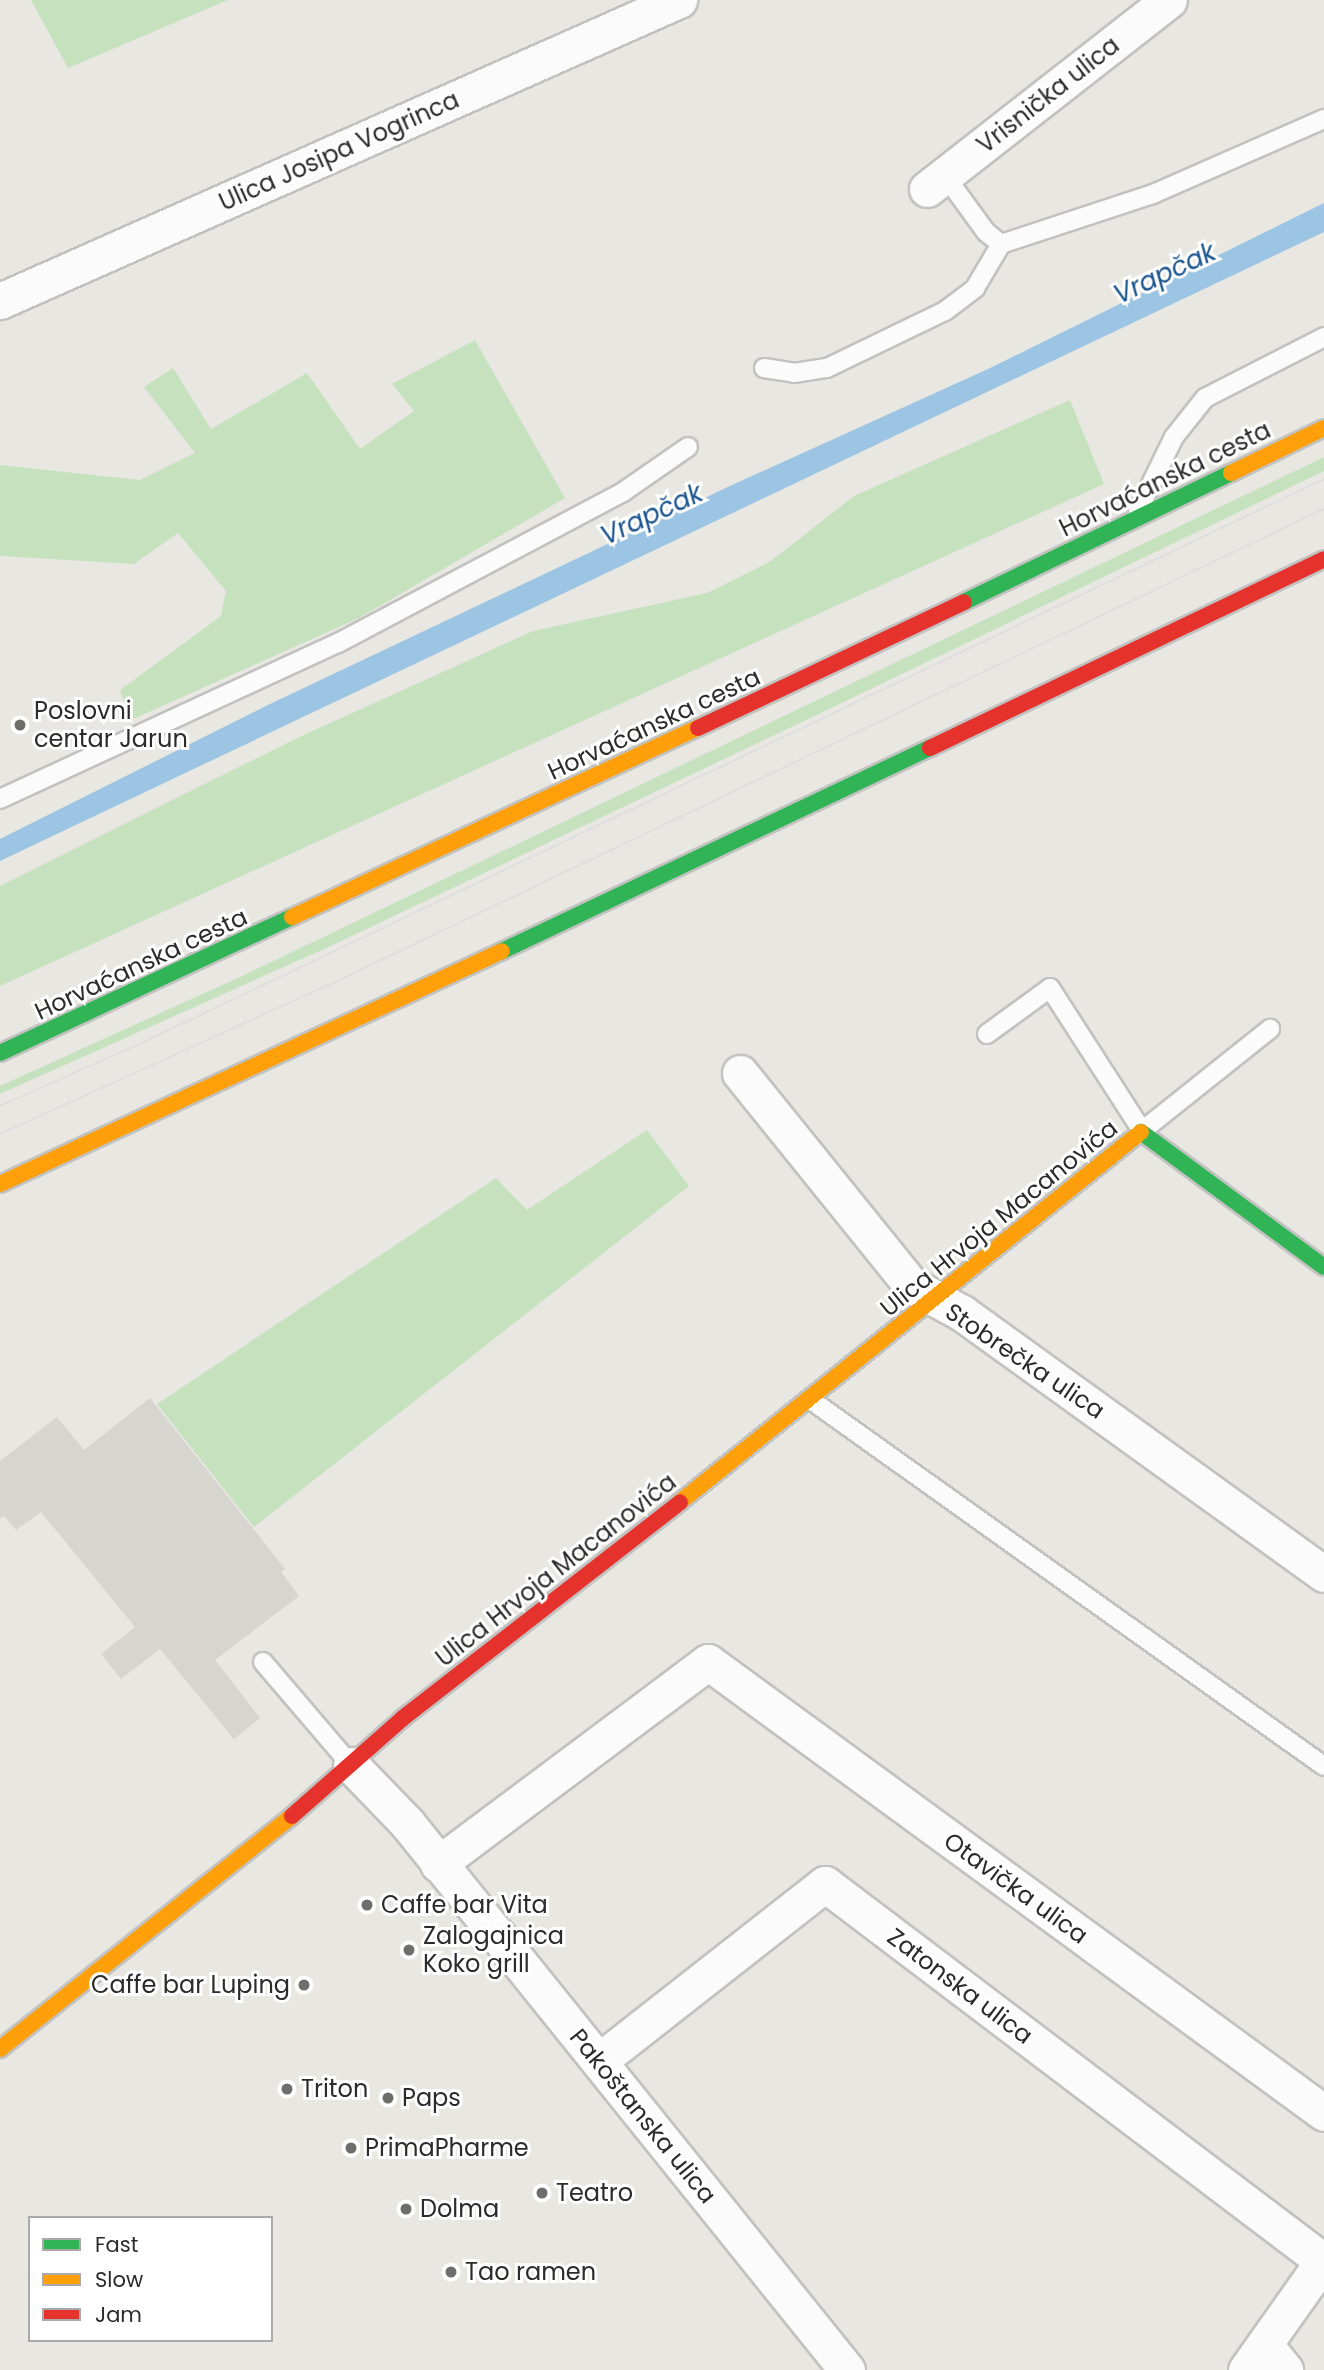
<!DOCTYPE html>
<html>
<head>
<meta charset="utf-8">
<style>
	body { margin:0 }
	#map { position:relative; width:1324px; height:2370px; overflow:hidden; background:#e8e7e2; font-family:Poppins,sans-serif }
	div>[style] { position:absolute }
	.green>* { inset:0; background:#c6e1be }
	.plaza>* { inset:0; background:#d6d5d0 }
	.water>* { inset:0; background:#9cc5e3 }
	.roads { filter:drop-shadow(2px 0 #c2c2c1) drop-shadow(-2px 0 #c2c2c1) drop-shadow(0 2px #c2c2c1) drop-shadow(0 -2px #c2c2c1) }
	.lane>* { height:18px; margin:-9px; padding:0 9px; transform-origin:9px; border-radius:9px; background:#fcfbfb }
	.street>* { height:35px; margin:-17.5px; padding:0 17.5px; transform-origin:17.5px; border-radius:17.5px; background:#fcfbfb }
	.fast>* { height:16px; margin:-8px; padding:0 8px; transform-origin:8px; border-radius:8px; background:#30b455 }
	.slow>* { height:16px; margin:-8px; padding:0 8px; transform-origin:8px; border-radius:8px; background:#ff9f0a }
	.jam>* { height:16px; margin:-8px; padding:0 8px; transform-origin:8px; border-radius:8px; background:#e5322d }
	.tram>* { height:2px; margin:-1px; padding:0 1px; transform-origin:1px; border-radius:1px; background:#dededf }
	.dots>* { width:19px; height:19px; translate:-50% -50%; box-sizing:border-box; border:4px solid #fff; border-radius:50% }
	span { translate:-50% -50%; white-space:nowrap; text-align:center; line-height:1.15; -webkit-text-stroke:6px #fff; paint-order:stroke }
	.street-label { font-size:24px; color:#2b2b2b }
	.poi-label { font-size:24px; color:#2b2b2b }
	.left { translate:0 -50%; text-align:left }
	.right { translate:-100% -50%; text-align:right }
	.water-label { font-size:26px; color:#1b548f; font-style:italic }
	.legend { position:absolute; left:28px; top:2216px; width:245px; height:126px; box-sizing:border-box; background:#fff; border:2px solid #aaa; margin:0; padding:9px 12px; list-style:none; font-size:21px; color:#2b2b2b }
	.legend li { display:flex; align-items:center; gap:14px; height:35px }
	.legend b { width:35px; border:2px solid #aaa }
</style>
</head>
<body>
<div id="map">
	<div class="green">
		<div style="clip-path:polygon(31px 0,228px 0,68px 68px)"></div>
		<div style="clip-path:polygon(475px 340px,565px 498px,359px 618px,131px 720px,120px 690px,221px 616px,226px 591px,178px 533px,134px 564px,0 556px,0 465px,140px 480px,195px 453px,144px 387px,173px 368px,211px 429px,307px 373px,360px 449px,414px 411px,392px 384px)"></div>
		<div style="clip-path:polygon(1070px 400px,1104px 484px,0 986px,0 886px,295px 739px,533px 631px,707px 593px,771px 561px,854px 496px)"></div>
		<div style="clip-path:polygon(1324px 457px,1324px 471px,802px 722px,333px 945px,0 1094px,0 1086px,242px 976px)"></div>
		<div style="clip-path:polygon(647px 1130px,689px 1186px,254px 1527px,157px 1404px,496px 1178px,527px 1210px)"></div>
	</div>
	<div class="plaza">
		<div style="clip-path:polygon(150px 1398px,285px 1569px,281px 1572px,299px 1596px,215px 1660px,260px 1718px,234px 1739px,160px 1649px,121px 1679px,101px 1654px,135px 1627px,41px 1512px,16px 1530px,4px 1516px,0 1518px,0 1461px,57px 1417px,84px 1450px)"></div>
	</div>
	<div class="water">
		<div style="clip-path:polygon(1324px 203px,1324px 232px,0 861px,0 839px,270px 704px,732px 485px,988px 369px)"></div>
	</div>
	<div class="roads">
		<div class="lane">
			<div style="left:946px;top:177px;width:68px;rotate:54deg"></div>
			<div style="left:986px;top:232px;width:19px;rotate:39deg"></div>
			<div style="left:1001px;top:244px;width:160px;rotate:-18.2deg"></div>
			<div style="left:1153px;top:194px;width:187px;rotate:-23.7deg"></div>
			<div style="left:764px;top:368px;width:30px;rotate:9deg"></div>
			<div style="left:794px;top:373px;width:33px;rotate:-9deg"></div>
			<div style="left:827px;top:368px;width:131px;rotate:-25.8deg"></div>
			<div style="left:945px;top:311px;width:38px;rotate:-37deg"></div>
			<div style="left:975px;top:288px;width:51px;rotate:-59.4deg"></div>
			<div style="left:1138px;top:511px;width:82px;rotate:-64.1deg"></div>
			<div style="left:1174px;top:437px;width:50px;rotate:-51.5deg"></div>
			<div style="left:1205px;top:398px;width:134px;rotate:-27.1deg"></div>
			<div style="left:0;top:799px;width:372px;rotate:-24.8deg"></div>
			<div style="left:338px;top:643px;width:323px;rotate:-27.9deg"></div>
			<div style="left:623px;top:492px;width:79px;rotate:-34.7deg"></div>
			<div style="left:987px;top:1034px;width:78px;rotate:-36.1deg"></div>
			<div style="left:1050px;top:988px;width:170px;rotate:57.2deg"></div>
			<div style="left:1142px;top:1131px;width:164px;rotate:-38.6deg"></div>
			<div style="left:811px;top:1400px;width:630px;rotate:35.51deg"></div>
			<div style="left:263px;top:1662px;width:135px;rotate:49.5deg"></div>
		</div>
		<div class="street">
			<div style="left:927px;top:189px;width:307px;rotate:-38deg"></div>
			<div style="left:0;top:301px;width:743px;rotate:-23.91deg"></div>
			<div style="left:740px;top:1073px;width:272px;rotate:51.1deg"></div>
			<div style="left:911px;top:1285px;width:58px;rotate:28.8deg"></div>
			<div style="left:962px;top:1313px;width:446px;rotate:35.8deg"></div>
			<div style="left:351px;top:1765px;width:81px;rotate:46deg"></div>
			<div style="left:407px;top:1823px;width:702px;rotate:51.19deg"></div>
			<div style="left:438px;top:1864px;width:337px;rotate:-36.8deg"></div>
			<div style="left:708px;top:1662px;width:763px;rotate:36.21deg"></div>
			<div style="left:599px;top:2061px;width:287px;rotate:-38.1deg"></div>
			<div style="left:825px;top:1884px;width:625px;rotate:37.13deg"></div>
			<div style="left:1265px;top:2345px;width:32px;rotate:51deg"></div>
			<div style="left:1246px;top:2370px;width:135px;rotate:-54.7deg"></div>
		</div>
		<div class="fast">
			<div style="left:964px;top:602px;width:297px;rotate:-25.8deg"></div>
			<div style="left:502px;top:951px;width:474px;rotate:-25.4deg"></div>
			<div style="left:0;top:1053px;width:322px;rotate:-25deg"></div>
			<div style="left:1141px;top:1132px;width:227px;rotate:36.4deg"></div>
		</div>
		<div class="slow">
			<div style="left:1231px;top:473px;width:103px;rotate:-25.8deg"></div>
			<div style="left:292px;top:917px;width:448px;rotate:-25deg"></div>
			<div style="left:0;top:1184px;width:553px;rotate:-24.9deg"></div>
			<div style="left:680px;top:1502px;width:591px;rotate:-38.75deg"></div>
			<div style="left:0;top:2049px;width:374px;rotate:-38.6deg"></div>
		</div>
		<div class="jam">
			<div style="left:698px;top:728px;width:294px;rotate:-25.3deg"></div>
			<div style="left:930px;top:748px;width:437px;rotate:-25.6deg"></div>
			<div style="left:292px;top:1816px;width:148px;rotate:-41.4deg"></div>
			<div style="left:403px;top:1718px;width:351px;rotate:-37.9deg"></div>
		</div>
	</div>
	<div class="tram">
		<div style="left:0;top:1106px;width:162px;rotate:-24deg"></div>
		<div style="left:148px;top:1040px;width:1303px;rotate:-25.5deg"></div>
		<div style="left:0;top:1134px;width:387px;rotate:-24.4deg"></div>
		<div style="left:352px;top:974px;width:1078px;rotate:-25.57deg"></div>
	</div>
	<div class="dots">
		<div style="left:20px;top:725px;background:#6d6d6b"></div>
		<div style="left:367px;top:1905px;background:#6d6d6b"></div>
		<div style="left:409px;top:1950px;background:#6d6d6b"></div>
		<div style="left:304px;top:1985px;background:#6d6d6b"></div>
		<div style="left:287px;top:2089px;background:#6d6d6b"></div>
		<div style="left:388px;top:2098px;background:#6d6d6b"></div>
		<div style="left:351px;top:2148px;background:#6d6d6b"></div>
		<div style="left:542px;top:2193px;background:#6d6d6b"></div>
		<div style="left:406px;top:2209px;background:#6d6d6b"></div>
		<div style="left:451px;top:2272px;background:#6d6d6b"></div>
	</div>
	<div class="street-label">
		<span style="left:1048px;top:95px;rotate:-38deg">Vrisnička ulica</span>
		<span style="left:339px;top:151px;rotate:-24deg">Ulica Josipa Vogrinca</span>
		<span style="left:1165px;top:479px;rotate:-26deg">Horvaćanska cesta</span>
		<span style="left:654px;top:724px;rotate:-25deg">Horvaćanska cesta</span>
		<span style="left:141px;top:964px;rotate:-25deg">Horvaćanska cesta</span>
		<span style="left:999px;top:1218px;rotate:-39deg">Ulica Hrvoja Macanovića</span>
		<span style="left:1025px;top:1361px;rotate:34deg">Stobrečka ulica</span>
		<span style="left:556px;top:1570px;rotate:-38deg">Ulica Hrvoja Macanovića</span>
		<span style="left:1016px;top:1888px;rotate:36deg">Otavička ulica</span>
		<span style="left:960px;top:1986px;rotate:37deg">Zatonska ulica</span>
		<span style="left:643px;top:2116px;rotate:51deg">Pakoštanska ulica</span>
	</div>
	<div class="poi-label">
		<span class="left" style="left:34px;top:725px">Poslovni<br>centar Jarun</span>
		<span class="left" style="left:381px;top:1905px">Caffe bar Vita</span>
		<span class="left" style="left:423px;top:1950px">Zalogajnica<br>Koko grill</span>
		<span class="right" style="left:290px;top:1985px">Caffe bar Luping</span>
		<span class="left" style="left:301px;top:2089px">Triton</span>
		<span class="left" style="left:402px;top:2098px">Paps</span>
		<span class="left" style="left:365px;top:2148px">PrimaPharme</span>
		<span class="left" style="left:556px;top:2193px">Teatro</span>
		<span class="left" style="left:420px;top:2209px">Dolma</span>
		<span class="left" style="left:465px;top:2272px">Tao ramen</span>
	</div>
	<div class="water-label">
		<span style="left:1165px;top:274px;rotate:-25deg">Vrapčak</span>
		<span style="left:652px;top:515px;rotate:-25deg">Vrapčak</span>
	</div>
	<ul class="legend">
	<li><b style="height:9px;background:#30b455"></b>Fast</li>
	<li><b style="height:9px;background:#ff9f0a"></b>Slow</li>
	<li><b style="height:9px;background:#e5322d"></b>Jam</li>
	</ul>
</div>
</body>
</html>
